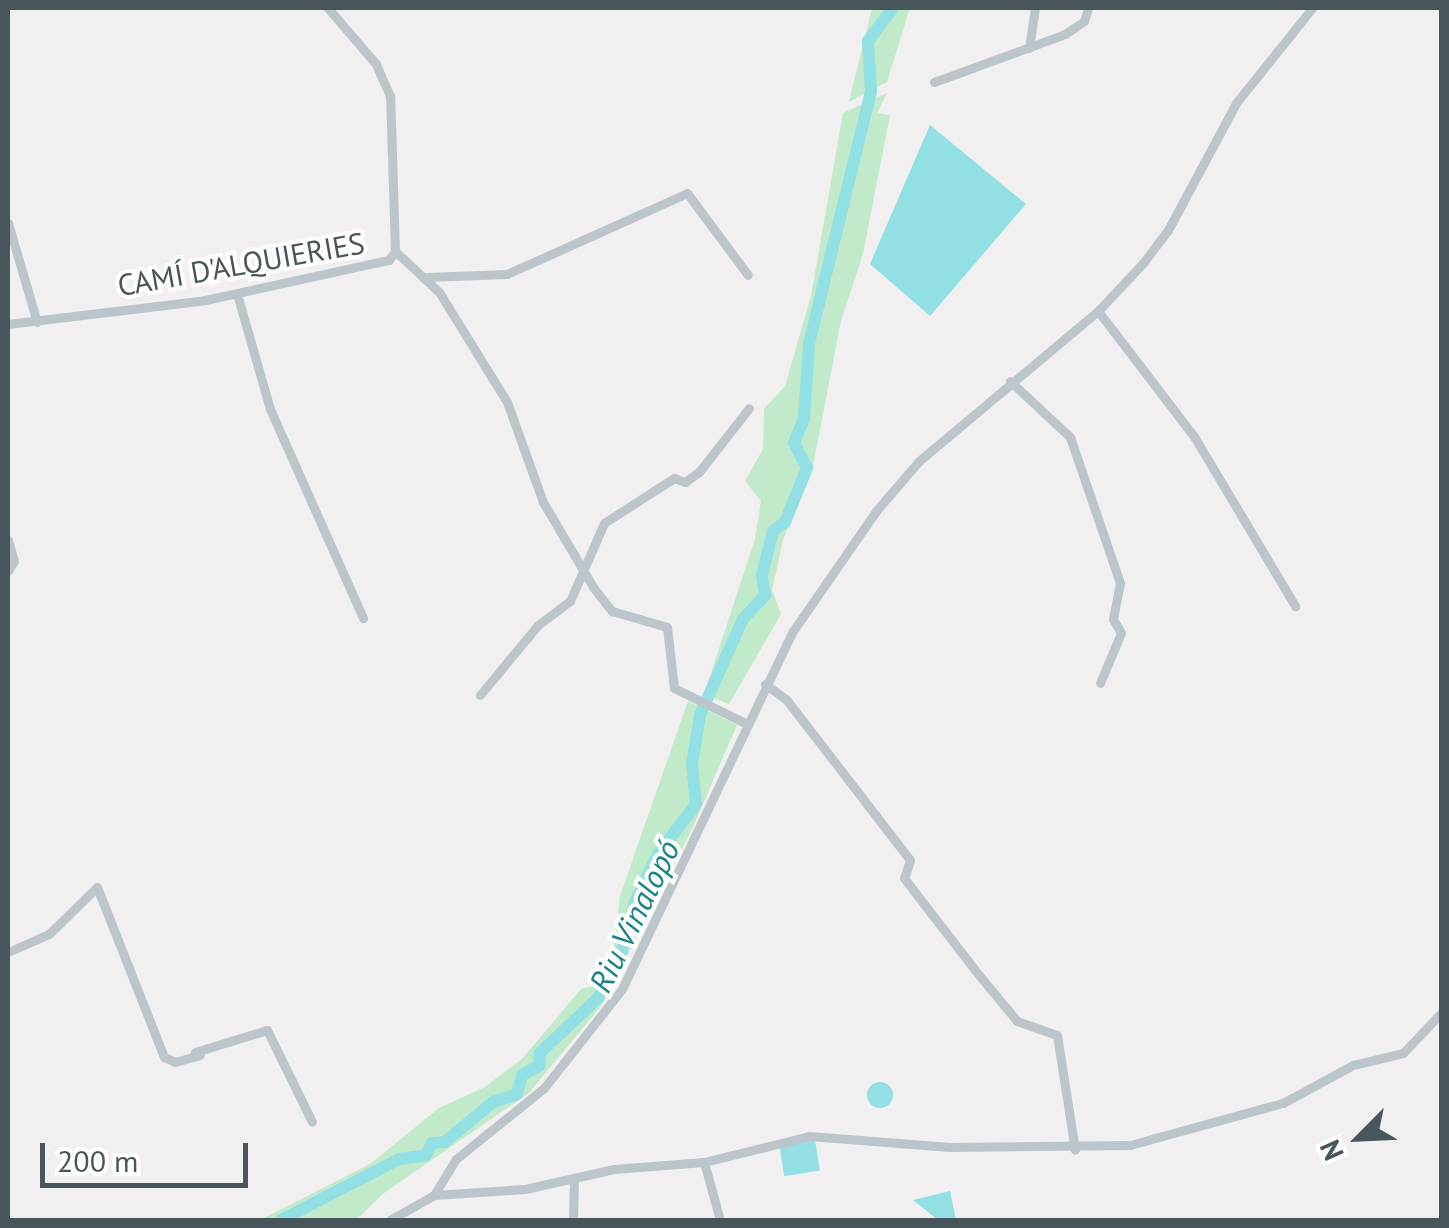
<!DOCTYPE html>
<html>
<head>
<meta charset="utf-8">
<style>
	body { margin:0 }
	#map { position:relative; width:1449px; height:1228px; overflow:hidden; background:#f1efef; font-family:"PT Sans",sans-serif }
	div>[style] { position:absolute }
	.green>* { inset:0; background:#c1eaca }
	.water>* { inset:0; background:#92e0e3; transform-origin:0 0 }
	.round { border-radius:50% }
	.river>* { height:12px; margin:-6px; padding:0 6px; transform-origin:6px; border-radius:6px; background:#92e0e3 }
	.street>* { height:9px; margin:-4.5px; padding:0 4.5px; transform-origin:4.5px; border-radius:4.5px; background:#bbc5ca }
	span { translate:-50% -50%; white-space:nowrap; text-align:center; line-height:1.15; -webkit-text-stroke:8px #fff; paint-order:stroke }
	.street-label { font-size:30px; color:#48555a }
	.water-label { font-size:32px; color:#198287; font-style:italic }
	.frame { position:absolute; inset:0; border:10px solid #48555a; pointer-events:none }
	.north { position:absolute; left:1309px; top:1088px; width:100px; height:100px; -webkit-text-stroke:8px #fff; paint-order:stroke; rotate:246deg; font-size:28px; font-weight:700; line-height:40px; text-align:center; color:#48555a }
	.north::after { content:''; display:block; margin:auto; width:35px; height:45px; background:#48555a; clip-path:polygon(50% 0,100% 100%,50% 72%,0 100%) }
	.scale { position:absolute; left:40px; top:1143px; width:208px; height:45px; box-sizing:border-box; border:5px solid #48555a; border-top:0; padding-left:12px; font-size:30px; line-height:35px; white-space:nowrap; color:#48555a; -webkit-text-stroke:8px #fff; paint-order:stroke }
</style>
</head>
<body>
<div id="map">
	<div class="green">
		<div style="clip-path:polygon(872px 8px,910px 8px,887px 82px,849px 102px)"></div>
		<div style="clip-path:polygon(887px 93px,877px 113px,890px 115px,863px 254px,841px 321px,812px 471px,783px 540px,772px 590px,781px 614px,729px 704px,704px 694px,755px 539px,761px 501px,745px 481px,763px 449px,764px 409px,785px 386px,811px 296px,843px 113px)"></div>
		<div style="clip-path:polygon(688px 701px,737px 725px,693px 827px,601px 1006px,529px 1093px,384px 1193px,356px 1220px,260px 1220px,370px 1164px,439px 1108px,485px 1087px,523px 1058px,581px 989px,599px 985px,614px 947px,620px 896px)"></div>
	</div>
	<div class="water">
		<div style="clip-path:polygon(930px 125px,1026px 204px,930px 316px,870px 264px)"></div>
		<div class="round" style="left:867px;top:1082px;width:26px;height:26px"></div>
		<div style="left:815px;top:1140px;width:31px;height:36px;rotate:81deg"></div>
		<div style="clip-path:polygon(950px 1191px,956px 1220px,938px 1220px,913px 1200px)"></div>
	</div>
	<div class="river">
		<div style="left:281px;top:1220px;width:133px;rotate:-27.3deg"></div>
		<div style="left:399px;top:1159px;width:27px;rotate:-8deg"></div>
		<div style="left:426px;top:1155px;width:13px;rotate:-63deg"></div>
		<div style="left:432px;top:1143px;width:13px;rotate:-4deg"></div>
		<div style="left:445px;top:1142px;width:62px;rotate:-39.8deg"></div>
		<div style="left:493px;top:1102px;width:25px;rotate:-18deg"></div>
		<div style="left:517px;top:1094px;width:20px;rotate:-75deg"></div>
		<div style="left:522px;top:1075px;width:19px;rotate:-28deg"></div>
		<div style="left:539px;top:1066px;width:13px;rotate:-86deg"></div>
		<div style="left:540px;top:1053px;width:80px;rotate:-43.5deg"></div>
		<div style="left:598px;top:998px;width:42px;rotate:-59.7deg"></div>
		<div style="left:619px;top:962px;width:62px;rotate:-75.1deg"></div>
		<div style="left:635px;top:902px;width:53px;rotate:-64.4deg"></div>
		<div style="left:658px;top:854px;width:63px;rotate:-52.8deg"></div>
		<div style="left:696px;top:804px;width:40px;rotate:-95.7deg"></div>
		<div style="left:692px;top:764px;width:50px;rotate:-80.7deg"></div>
		<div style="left:700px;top:715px;width:105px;rotate:-65.9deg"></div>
		<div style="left:743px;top:619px;width:33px;rotate:-47deg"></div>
		<div style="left:765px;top:595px;width:20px;rotate:-99deg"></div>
		<div style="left:762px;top:575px;width:45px;rotate:-76deg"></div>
		<div style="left:773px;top:531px;width:15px;rotate:-37deg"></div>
		<div style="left:785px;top:522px;width:58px;rotate:-67.8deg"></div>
		<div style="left:807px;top:468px;width:28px;rotate:-117deg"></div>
		<div style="left:794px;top:443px;width:27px;rotate:-68deg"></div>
		<div style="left:804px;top:418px;width:74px;rotate:-86.1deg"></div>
		<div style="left:809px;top:344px;width:260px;rotate:-76.2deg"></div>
		<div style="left:871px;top:91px;width:50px;rotate:-93.4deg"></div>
		<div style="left:868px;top:41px;width:41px;rotate:-52.9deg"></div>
	</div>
	<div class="street">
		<div style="left:1029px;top:48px;width:40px;rotate:-81.5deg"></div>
		<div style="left:934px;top:82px;width:140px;rotate:-20.1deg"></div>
		<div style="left:1065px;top:34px;width:23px;rotate:-34deg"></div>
		<div style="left:1084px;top:21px;width:14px;rotate:-73deg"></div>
		<div style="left:8px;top:223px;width:103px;rotate:73.7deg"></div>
		<div style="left:395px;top:251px;width:60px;rotate:43deg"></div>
		<div style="left:439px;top:292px;width:129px;rotate:58.3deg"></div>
		<div style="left:507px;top:402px;width:106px;rotate:70.2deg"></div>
		<div style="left:543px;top:502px;width:99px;rotate:59.5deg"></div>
		<div style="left:593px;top:587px;width:31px;rotate:52deg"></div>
		<div style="left:612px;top:611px;width:57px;rotate:16.2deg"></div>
		<div style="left:667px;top:627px;width:61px;rotate:83.5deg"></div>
		<div style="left:674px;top:688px;width:79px;rotate:26.2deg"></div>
		<div style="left:427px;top:277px;width:80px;rotate:-2.1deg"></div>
		<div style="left:507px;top:274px;width:197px;rotate:-24.2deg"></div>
		<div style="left:687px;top:193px;width:102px;rotate:53.4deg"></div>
		<div style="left:237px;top:294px;width:120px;rotate:74deg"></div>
		<div style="left:270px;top:409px;width:229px;rotate:66deg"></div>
		<div style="left:1098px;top:311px;width:160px;rotate:52.6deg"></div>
		<div style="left:1195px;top:438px;width:196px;rotate:59.2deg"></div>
		<div style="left:8px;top:324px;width:198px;rotate:-6.9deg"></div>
		<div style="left:205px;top:300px;width:188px;rotate:-12.3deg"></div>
		<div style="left:389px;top:260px;width:11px;rotate:-56deg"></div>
		<div style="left:395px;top:251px;width:155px;rotate:-91.8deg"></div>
		<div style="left:390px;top:96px;width:35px;rotate:-114deg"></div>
		<div style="left:376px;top:64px;width:74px;rotate:-130.6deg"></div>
		<div style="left:1010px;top:381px;width:82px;rotate:43deg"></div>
		<div style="left:1070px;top:437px;width:154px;rotate:71.1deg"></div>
		<div style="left:1120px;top:583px;width:37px;rotate:101deg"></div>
		<div style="left:1113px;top:619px;width:16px;rotate:60deg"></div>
		<div style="left:1121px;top:633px;width:54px;rotate:112.8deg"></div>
		<div style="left:8px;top:540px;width:22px;rotate:74deg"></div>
		<div style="left:14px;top:561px;width:12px;rotate:121deg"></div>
		<div style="left:765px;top:684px;width:26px;rotate:36deg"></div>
		<div style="left:786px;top:699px;width:203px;rotate:52.4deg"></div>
		<div style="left:910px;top:860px;width:19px;rotate:108deg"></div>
		<div style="left:904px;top:878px;width:115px;rotate:52.4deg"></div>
		<div style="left:974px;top:969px;width:67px;rotate:50.4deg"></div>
		<div style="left:1017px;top:1021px;width:42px;rotate:19.3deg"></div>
		<div style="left:1057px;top:1035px;width:116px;rotate:81.1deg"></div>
		<div style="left:480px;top:695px;width:91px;rotate:-50.4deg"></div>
		<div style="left:538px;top:625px;width:40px;rotate:-37deg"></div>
		<div style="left:570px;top:601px;width:85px;rotate:-66.4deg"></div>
		<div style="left:604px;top:523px;width:83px;rotate:-32.7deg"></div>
		<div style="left:674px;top:478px;width:12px;rotate:20deg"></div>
		<div style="left:685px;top:482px;width:17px;rotate:-36deg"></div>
		<div style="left:699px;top:472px;width:81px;rotate:-52deg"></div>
		<div style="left:8px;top:952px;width:45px;rotate:-23.7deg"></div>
		<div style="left:49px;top:934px;width:67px;rotate:-44.4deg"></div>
		<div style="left:97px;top:887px;width:183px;rotate:68.5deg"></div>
		<div style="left:164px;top:1057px;width:12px;rotate:24deg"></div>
		<div style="left:175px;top:1062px;width:26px;rotate:-16deg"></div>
		<div style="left:195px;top:1052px;width:75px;rotate:-17deg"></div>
		<div style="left:267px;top:1030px;width:102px;rotate:63.9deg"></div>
		<div style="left:704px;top:1162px;width:60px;rotate:74.6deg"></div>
		<div style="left:434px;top:1195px;width:91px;rotate:-3.8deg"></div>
		<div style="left:525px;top:1189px;width:91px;rotate:-12.7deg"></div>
		<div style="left:614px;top:1169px;width:90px;rotate:-4.4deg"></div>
		<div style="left:704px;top:1162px;width:108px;rotate:-13.9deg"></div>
		<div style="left:809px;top:1136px;width:141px;rotate:4.5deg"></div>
		<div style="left:950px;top:1147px;width:180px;rotate:-0.6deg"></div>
		<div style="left:1130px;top:1145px;width:159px;rotate:-15.4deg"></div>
		<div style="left:1283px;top:1103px;width:80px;rotate:-28.5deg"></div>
		<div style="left:1353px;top:1065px;width:51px;rotate:-13.5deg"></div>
		<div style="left:1403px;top:1053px;width:57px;rotate:-46.4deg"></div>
		<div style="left:390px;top:1220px;width:51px;rotate:-29.6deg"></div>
		<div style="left:434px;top:1195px;width:42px;rotate:-58.6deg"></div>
		<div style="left:456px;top:1159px;width:113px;rotate:-38.9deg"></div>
		<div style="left:544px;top:1088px;width:126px;rotate:-51.8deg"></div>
		<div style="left:622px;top:989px;width:397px;rotate:-64.5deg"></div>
		<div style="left:793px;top:631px;width:146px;rotate:-55.3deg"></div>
		<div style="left:876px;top:511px;width:66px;rotate:-49.3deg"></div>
		<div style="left:919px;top:461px;width:234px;rotate:-40deg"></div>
		<div style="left:1098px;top:311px;width:66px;rotate:-46.8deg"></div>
		<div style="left:1143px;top:263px;width:41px;rotate:-52.9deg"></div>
		<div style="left:1168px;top:230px;width:144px;rotate:-61.8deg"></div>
		<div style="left:1236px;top:103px;width:122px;rotate:-51.3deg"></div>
		<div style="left:573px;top:1220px;width:42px;rotate:-88.6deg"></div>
	</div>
	<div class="street-label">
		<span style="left:241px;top:264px;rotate:-10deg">CAMÍ D'ALQUIERIES</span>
	</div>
	<div class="water-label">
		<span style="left:634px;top:916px;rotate:-64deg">Riu Vinalopó</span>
	</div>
	<div class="frame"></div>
	<div class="north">N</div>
	<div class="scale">200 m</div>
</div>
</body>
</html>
